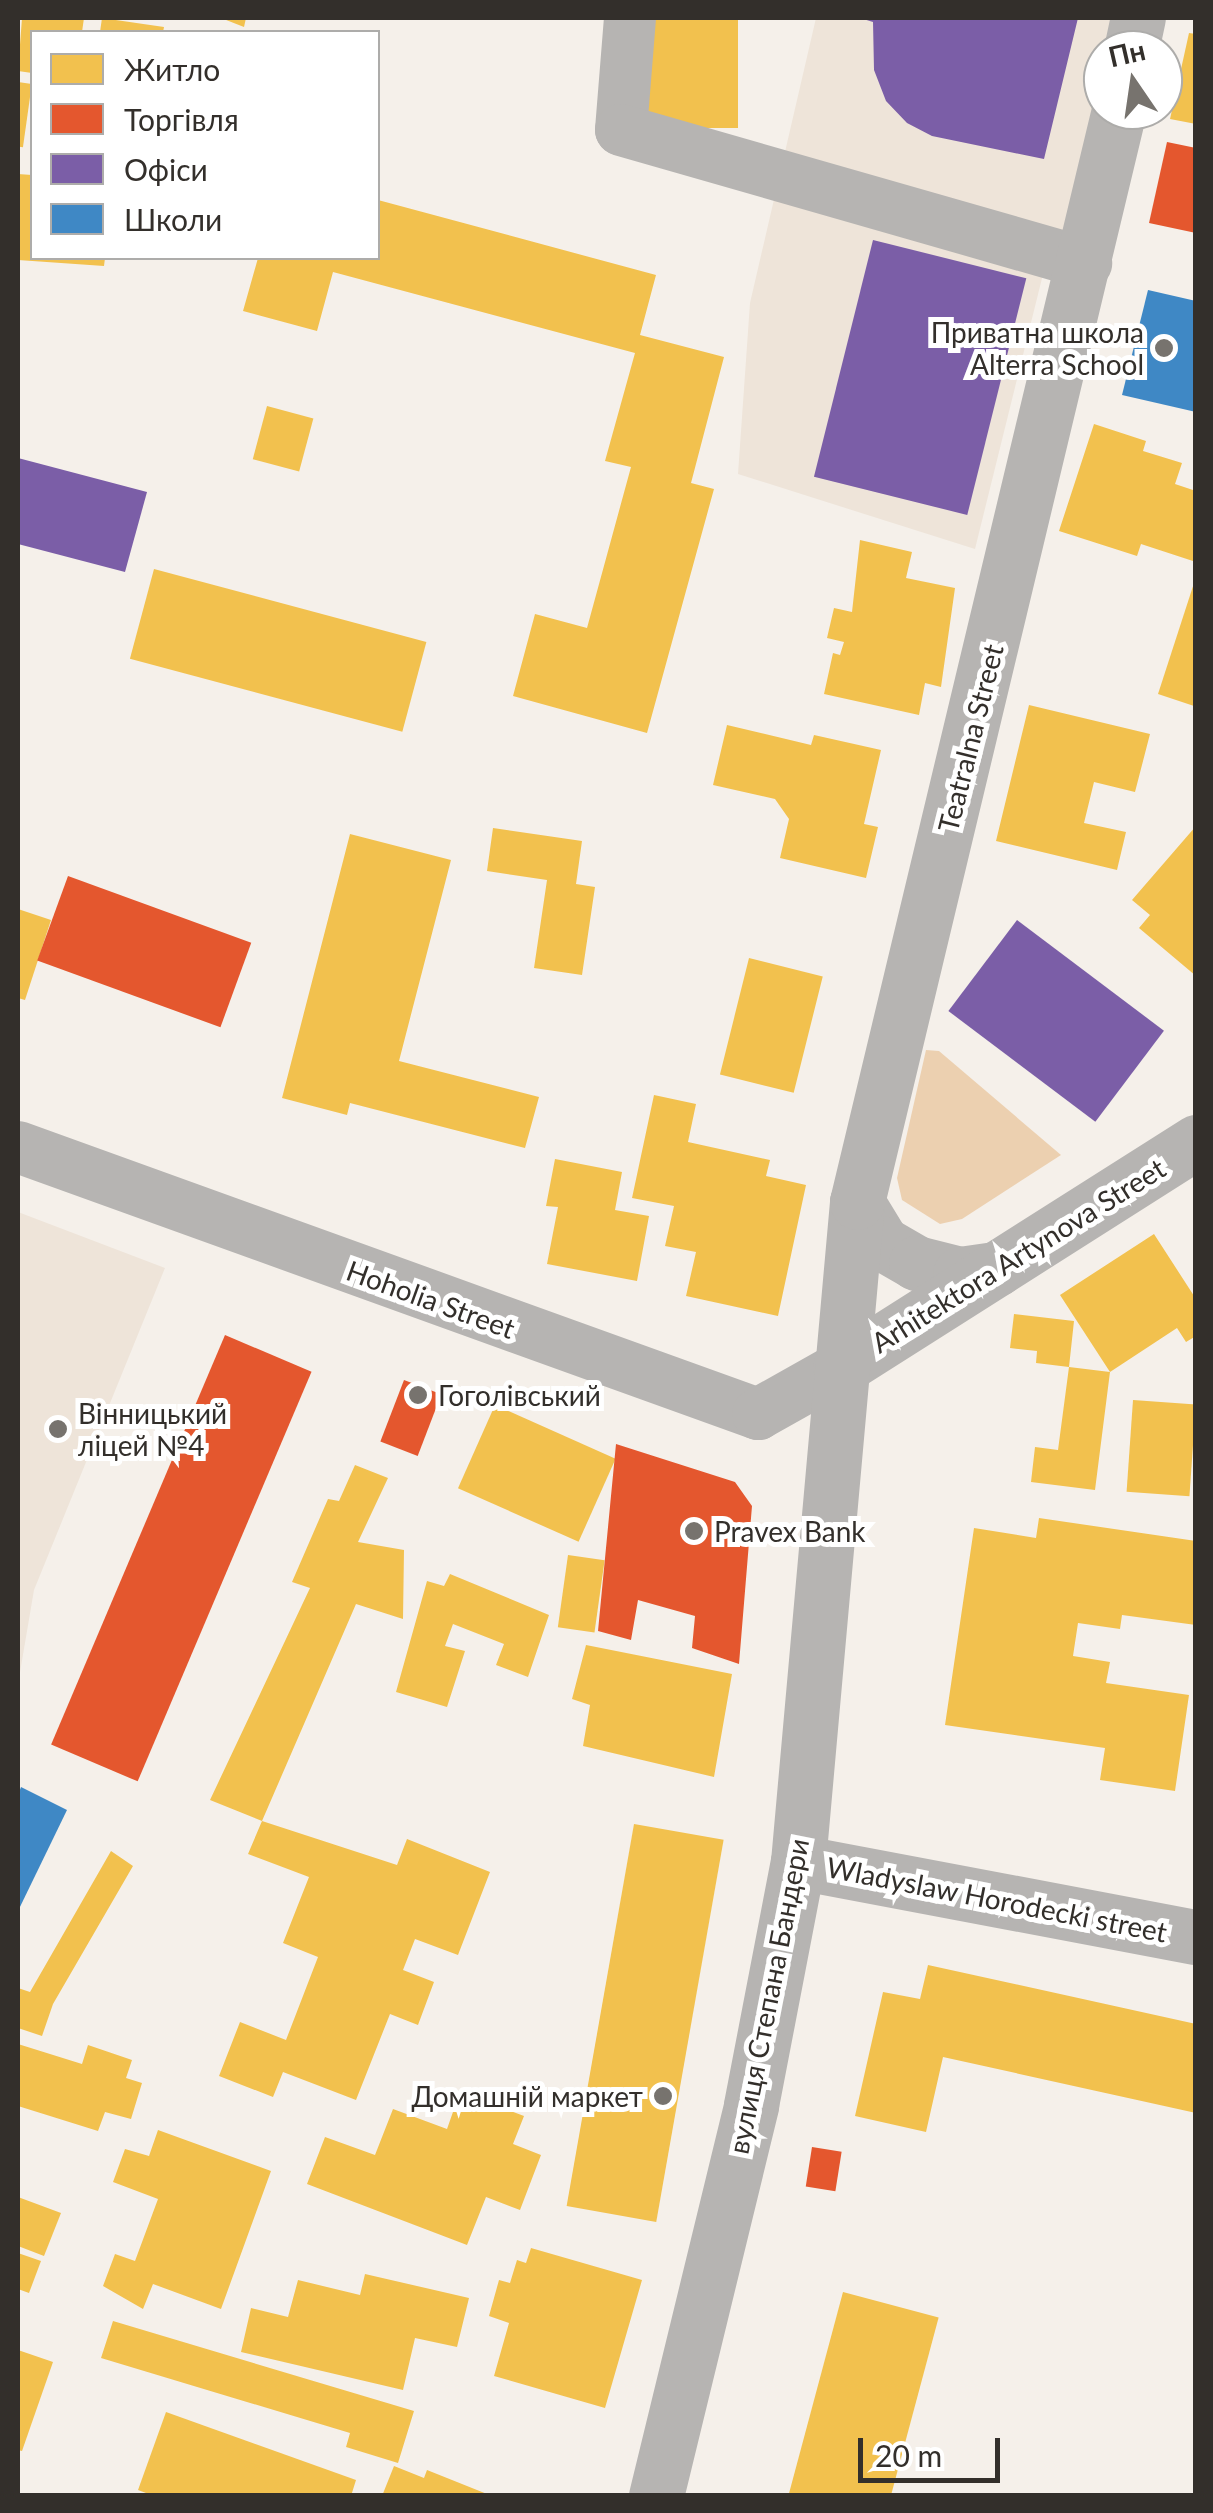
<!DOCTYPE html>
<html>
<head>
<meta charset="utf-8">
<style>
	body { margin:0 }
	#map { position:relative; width:1213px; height:2513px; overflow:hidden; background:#f5f0ea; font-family:Lato,sans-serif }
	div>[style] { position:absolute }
	.built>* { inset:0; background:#eee4d9 }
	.green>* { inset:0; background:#ecd0b0 }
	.homes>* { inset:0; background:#f2c14e; transform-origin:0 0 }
	.shops>* { inset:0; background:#e4572e; transform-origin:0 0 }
	.offices>* { inset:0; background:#7b5ea7; transform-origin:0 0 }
	.schools>* { inset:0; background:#3f88c5 }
	.minor>* { height:52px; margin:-26px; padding:0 26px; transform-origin:26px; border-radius:26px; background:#b6b4b2 }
	.tertiary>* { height:55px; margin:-27.5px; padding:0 27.5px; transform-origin:27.5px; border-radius:27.5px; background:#b6b4b2 }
	.dots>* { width:28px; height:28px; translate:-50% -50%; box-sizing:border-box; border:5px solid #fff; border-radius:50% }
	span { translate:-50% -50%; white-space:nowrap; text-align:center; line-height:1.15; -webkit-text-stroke:10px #fff; paint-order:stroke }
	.poi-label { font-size:28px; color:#332f2b }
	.right { translate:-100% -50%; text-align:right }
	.left { translate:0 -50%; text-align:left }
	.street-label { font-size:28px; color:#332f2b }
	.frame { position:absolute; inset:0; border:20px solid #332f2b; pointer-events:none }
	.legend { position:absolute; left:30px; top:30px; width:350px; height:230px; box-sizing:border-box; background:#fff; border:2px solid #adacaa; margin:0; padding:12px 18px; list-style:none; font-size:30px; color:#332f2b }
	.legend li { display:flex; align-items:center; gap:20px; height:50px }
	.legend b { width:50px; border:2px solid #adacaa }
	.north { position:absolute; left:1083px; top:30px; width:100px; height:100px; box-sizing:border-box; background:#fff; border:2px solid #adacaa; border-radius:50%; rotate:347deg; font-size:28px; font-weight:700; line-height:40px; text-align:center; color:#332f2b }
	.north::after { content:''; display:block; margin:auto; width:35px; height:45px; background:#77736e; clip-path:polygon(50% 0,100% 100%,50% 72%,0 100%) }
	.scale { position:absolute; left:858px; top:2438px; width:142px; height:45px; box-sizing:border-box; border:5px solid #332f2b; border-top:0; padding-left:12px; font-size:30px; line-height:35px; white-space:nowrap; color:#332f2b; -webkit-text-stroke:8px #fff; paint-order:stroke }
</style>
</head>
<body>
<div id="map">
	<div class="built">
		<div style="clip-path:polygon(816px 18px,1138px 18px,1131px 50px,1103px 50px,1086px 263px,1047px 258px,975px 549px,738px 474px,750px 303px)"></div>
		<div style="clip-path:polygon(18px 1212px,165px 1268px,34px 1590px,18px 1684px)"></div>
	</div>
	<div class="green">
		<div style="clip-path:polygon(926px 1050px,939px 1051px,1061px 1155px,962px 1219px,940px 1224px,902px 1200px,897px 1178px)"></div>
	</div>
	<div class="homes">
		<div style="clip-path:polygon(22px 18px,84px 18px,82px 32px,32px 32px,32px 73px,18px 71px)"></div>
		<div style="clip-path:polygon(102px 18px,164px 27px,163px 32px,100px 32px)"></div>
		<div style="clip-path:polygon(221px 18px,246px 18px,244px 27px)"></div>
		<div style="left:640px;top:18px;width:98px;height:110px"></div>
		<div style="clip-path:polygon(1189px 33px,1196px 34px,1196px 124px,1170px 119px)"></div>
		<div style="left:18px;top:82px;width:14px;height:64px;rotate:8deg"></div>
		<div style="clip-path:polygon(18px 174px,32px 175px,32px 258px,105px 258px,104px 266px,18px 260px)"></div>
		<div style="clip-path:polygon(378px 200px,656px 275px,640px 335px,724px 357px,691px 483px,714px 489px,647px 733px,513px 696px,535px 614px,587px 628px,631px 467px,605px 461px,635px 353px,333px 272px,317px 331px,243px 311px,258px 258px,378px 258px)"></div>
		<div style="left:267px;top:406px;width:48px;height:55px;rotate:15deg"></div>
		<div style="clip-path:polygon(1094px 424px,1146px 441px,1143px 451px,1182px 463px,1175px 484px,1196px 491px,1196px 562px,1141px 544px,1137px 556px,1059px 531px)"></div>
		<div style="clip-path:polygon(860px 540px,912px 552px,906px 578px,955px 588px,941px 687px,925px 683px,919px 715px,824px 694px,833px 653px,840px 655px,844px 642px,827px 638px,834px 608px,852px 612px)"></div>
		<div style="left:154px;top:569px;width:282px;height:93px;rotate:15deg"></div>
		<div style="clip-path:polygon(1195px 580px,1196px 701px,1194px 706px,1158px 694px)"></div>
		<div style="clip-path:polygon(1029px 705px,1150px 734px,1135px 792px,1094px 782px,1084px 823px,1126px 832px,1117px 870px,996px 841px)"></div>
		<div style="clip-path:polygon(727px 725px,811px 745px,814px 735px,881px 750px,864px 824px,878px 827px,866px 878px,780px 858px,789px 819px,775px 799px,713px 785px)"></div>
		<div style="clip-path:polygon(1196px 826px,1196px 976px,1139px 928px,1150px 915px,1132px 900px)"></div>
		<div style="clip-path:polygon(493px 828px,582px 841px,576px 884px,595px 887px,582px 975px,534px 968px,547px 880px,487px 871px)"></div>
		<div style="clip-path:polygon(350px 834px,451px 860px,399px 1061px,539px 1097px,525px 1148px,350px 1103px,347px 1115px,282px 1098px)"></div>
		<div style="clip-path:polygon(18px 909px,51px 920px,25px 1000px,18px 998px)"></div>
		<div style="left:749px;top:958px;width:76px;height:120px;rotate:14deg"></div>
		<div style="clip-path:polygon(654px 1095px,696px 1104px,688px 1142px,770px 1160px,766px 1176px,806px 1185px,778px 1316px,686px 1296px,696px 1252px,665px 1246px,674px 1206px,632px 1198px)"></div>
		<div style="clip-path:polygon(555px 1159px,622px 1172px,615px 1210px,649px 1216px,637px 1281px,547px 1264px,558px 1207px,546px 1206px)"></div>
		<div style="clip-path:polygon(1154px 1234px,1196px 1299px,1196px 1336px,1186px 1342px,1177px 1328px,1110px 1372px,1095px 1490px,1031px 1482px,1035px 1447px,1058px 1450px,1069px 1367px,1036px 1363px,1037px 1351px,1010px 1348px,1014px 1314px,1074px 1321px,1069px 1367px,1110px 1372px,1060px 1295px)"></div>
		<div style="left:1133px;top:1400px;width:63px;height:92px;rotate:4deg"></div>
		<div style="left:495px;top:1405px;width:132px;height:91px;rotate:24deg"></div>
		<div style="clip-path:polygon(355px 1465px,388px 1478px,358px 1542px,404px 1550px,403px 1619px,356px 1604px,262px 1821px,210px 1800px,310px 1588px,292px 1582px,328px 1499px,339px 1501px)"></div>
		<div style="clip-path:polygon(1039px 1518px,1196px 1541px,1196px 1625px,1122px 1615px,1120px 1629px,1078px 1623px,1073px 1656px,1110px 1662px,1106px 1683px,1189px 1695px,1175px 1791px,1100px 1780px,1105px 1748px,945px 1725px,974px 1528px,1036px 1538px)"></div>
		<div style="left:568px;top:1555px;width:37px;height:73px;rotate:8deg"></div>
		<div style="clip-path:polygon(450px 1574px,549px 1615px,528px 1677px,496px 1665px,504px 1644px,453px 1624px,445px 1646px,465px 1651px,447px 1707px,396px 1692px,427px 1581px,444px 1586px)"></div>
		<div style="clip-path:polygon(586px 1645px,732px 1674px,714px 1777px,583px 1746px,590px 1705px,572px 1699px)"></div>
		<div style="clip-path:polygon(262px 1821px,397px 1865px,407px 1839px,490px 1872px,458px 1955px,415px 1939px,403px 1970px,434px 1982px,418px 2025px,390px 2014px,356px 2100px,283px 2072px,273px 2097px,219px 2076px,240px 2022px,286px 2040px,318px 1957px,283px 1943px,309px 1877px,248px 1854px)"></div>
		<div style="left:634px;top:1824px;width:91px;height:388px;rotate:10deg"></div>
		<div style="clip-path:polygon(111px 1851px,133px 1866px,53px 2004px,42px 2036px,18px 2028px,18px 1988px,30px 1992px)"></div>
		<div style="clip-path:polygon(928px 1965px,1196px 2024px,1196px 2113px,943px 2057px,926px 2132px,855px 2116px,883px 1992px,920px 1999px)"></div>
		<div style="clip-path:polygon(18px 2044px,82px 2064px,88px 2045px,132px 2060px,126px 2078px,142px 2083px,131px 2119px,105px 2112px,98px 2131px,18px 2106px)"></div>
		<div style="clip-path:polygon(460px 2092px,524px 2116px,513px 2144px,541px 2155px,520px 2210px,486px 2197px,467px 2245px,307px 2184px,325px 2137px,375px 2155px,393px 2109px,447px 2129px)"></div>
		<div style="clip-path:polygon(158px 2130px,271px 2171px,221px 2309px,153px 2284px,143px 2309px,103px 2286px,115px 2254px,135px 2261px,158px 2199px,113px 2182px,125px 2149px,149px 2156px)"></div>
		<div style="clip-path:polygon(18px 2197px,61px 2213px,44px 2256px,18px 2246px)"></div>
		<div style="clip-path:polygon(531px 2248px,642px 2280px,605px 2408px,494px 2376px,509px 2323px,489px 2316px,499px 2280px,510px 2283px,517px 2260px,526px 2263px)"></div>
		<div style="clip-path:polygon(18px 2253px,41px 2261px,29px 2293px,18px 2289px)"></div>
		<div style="clip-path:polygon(365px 2274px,469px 2298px,457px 2347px,415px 2338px,403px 2390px,241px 2352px,251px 2308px,288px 2317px,298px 2280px,360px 2295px)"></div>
		<div style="left:843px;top:2292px;width:99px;height:211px;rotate:15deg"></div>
		<div style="clip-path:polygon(113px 2321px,414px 2411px,398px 2463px,346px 2447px,350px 2433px,101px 2358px)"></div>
		<div style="clip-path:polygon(18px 2350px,53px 2362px,22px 2451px,18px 2450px)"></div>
		<div style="clip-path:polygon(166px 2412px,356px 2480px,351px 2496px,154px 2496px,138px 2490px)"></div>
		<div style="clip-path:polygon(394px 2466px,424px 2478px,427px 2470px,492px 2496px,382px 2496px)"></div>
	</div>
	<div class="shops">
		<div style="clip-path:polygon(1167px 142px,1196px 148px,1196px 233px,1149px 223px)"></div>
		<div style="left:68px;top:876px;width:195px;height:90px;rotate:20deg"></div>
		<div style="left:225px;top:1335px;width:94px;height:445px;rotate:23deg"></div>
		<div style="left:404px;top:1380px;width:40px;height:66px;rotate:21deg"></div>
		<div style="clip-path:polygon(616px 1444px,735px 1482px,752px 1506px,739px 1664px,692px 1648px,695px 1616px,638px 1600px,631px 1640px,598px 1631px)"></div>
		<div style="left:812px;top:2147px;width:30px;height:40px;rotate:9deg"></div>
	</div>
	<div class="offices">
		<div style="clip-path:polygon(860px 18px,1078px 18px,1044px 159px,932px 136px,907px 123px,886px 101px,874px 70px,873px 22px)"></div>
		<div style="left:873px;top:240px;width:158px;height:244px;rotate:14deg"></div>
		<div style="clip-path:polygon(18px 458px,147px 492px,125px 572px,18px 544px)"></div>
		<div style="left:1017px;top:920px;width:184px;height:114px;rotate:37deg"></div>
	</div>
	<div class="schools">
		<div style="clip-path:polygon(1148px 290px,1196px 301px,1196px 412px,1122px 395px)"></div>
		<div style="clip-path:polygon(21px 1787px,67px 1810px,18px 1911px,18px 1795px)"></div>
	</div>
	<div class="minor">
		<div style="left:630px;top:18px;width:112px;rotate:94.6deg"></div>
		<div style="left:621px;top:130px;width:484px;rotate:16deg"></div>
		<div style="left:18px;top:1147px;width:787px;rotate:19.84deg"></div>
		<div style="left:758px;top:1414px;width:94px;rotate:-29.3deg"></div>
	</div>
	<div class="tertiary">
		<div style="left:1131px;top:50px;width:33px;rotate:-78deg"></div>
		<div style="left:857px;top:1202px;width:48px;rotate:58.6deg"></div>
		<div style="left:882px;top:1243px;width:39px;rotate:30deg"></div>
		<div style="left:916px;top:1263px;width:45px;rotate:14deg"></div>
		<div style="left:960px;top:1274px;width:37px;rotate:-8deg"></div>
		<div style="left:840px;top:1368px;width:422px;rotate:-32.4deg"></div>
		<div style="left:798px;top:1862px;width:405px;rotate:10.7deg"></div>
		<div style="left:656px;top:2496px;width:402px;rotate:-76.3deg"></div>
		<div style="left:751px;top:2105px;width:248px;rotate:-79.1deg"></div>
		<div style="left:798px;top:1862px;width:663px;rotate:-84.89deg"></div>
		<div style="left:857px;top:1202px;width:1123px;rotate:-76.51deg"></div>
	</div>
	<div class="dots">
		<div style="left:1164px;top:348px;background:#77736e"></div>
		<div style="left:418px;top:1395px;background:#77736e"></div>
		<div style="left:58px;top:1429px;background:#77736e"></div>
		<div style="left:694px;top:1531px;background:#77736e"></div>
		<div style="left:663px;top:2096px;background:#77736e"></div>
	</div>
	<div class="poi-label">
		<span class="right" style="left:1144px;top:348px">Приватна школа<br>Alterra School</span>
		<span class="left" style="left:438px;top:1395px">Гоголівський</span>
		<span class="left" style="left:78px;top:1429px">Вінницький<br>ліцей №4</span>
		<span class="left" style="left:714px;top:1531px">Pravex Bank</span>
		<span class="right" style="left:643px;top:2096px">Домашній маркет</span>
	</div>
	<div class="street-label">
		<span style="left:970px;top:738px;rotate:-76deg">Teatralna Street</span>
		<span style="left:1018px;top:1255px;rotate:-32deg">Arhitektora Artynova Street</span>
		<span style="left:431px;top:1299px;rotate:20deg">Hoholia Street</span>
		<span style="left:997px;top:1899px;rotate:11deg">Wladyslaw Horodecki street</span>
		<span style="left:768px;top:1996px;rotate:-79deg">вулиця Степана Бандери</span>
	</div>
	<div class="frame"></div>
	<ul class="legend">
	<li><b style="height:28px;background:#f2c14e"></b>Житло</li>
	<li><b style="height:28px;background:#e4572e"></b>Торгівля</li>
	<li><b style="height:28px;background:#7b5ea7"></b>Офіси</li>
	<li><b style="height:28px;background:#3f88c5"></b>Школи</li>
	</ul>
	<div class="north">Пн</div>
	<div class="scale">20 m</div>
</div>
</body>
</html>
